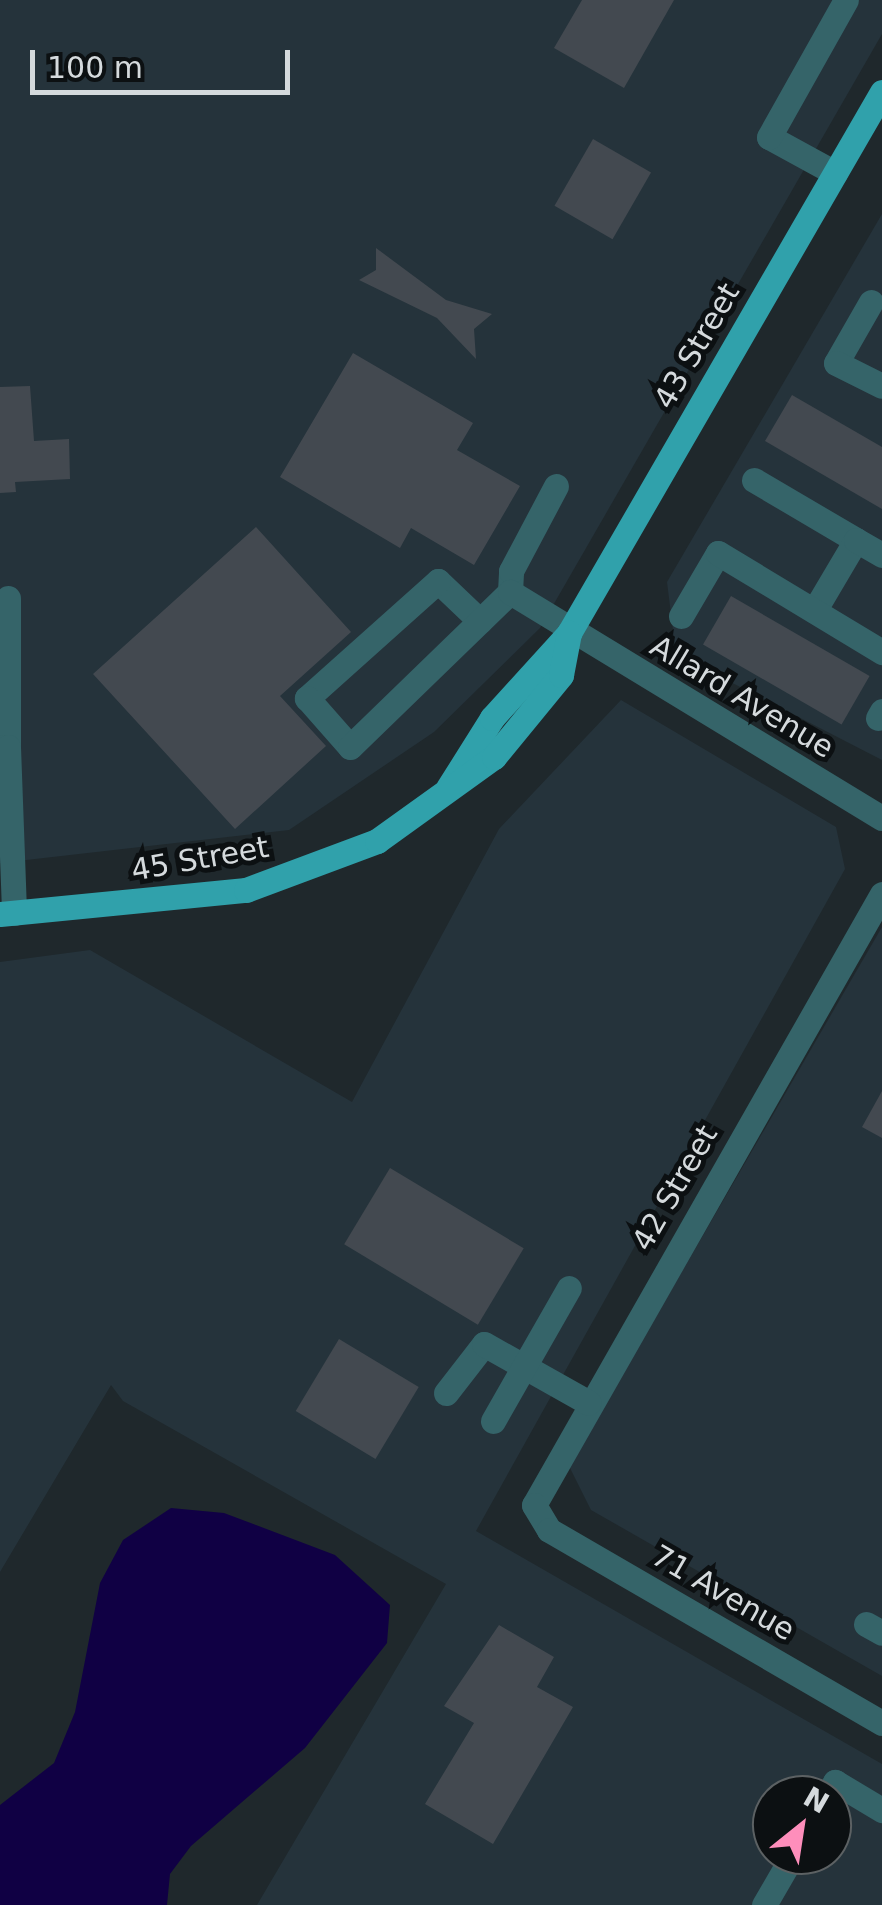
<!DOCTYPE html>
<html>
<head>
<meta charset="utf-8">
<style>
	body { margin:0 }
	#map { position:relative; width:882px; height:1905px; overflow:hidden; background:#1f282c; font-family:"DejaVu Sans",sans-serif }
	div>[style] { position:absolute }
	.built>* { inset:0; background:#25333b }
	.water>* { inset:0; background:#100044 }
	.building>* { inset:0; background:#434950; transform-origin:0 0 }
	.minor>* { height:25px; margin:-12.5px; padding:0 12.5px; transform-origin:12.5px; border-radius:12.5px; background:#356469 }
	.major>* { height:25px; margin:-12.5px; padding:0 12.5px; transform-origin:12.5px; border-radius:12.5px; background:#30a1ab }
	span { translate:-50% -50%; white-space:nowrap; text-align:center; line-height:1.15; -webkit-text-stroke:10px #0c1012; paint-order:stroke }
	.street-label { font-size:30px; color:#d5dadd }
	.north { position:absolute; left:752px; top:1775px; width:100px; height:100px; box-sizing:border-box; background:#0c1012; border:2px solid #5c6163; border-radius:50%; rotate:30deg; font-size:28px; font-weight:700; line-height:40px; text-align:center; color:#d5dadd }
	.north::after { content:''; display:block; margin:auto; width:35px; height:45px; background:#fe8ebb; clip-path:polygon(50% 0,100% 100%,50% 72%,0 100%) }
	.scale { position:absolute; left:30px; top:50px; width:260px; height:45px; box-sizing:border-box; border:5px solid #d5dadd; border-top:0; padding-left:12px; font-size:30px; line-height:35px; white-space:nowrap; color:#d5dadd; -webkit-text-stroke:8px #0c1012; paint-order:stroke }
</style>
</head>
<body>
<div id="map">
	<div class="built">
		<div style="clip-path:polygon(0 0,882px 0,882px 34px,540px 628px,434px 732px,289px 830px,0 863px)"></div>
		<div style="clip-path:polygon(882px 214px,882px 760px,676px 654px,667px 582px)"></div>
		<div style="clip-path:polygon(evenodd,621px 700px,836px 827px,845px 869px,476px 1531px,882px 1764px,882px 1905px,257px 1905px,446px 1584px,123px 1401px,111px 1385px,0 1572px,0 962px,90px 950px,352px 1102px,499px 829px,621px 700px,772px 1795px,832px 1795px,832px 1855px,772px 1855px,772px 1795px)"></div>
		<div style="clip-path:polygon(882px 927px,882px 1676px,591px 1510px,569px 1466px)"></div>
	</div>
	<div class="water">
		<div style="clip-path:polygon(171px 1508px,224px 1513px,335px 1555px,390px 1605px,387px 1643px,305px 1748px,191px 1846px,170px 1874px,167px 1905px,0 1905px,0 1805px,54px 1763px,75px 1712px,100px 1583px,123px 1540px)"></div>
	</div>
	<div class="building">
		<div style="clip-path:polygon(582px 0,674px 0,624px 88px,554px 48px)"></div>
		<div style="left:593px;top:139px;width:67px;height:77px;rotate:30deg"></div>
		<div style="clip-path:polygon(376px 248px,446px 300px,492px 314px,474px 329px,476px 359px,437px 318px,359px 280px,376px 270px)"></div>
		<div style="clip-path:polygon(353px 353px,473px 423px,457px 450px,520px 486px,474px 565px,411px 528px,400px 548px,280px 477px)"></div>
		<div style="clip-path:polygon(30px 386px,34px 441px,69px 439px,70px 479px,15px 482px,16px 492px,0 493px,0 387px)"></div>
		<div style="clip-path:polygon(792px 395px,882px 447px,882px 509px,765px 441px)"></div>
		<div style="clip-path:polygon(256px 527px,351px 632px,280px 696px,326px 746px,235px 829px,93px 674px)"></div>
		<div style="left:731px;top:596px;width:160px;height:56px;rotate:30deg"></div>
		<div style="clip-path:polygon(882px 1091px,882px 1138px,862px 1127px)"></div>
		<div style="left:390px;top:1168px;width:156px;height:89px;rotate:31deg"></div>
		<div style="left:339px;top:1339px;width:93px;height:84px;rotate:31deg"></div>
		<div style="clip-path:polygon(499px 1625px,554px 1657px,537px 1687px,573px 1707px,493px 1844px,425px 1804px,474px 1723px,444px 1706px)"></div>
	</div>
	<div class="minor">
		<div style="left:835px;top:173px;width:75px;rotate:-151.4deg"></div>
		<div style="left:769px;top:137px;width:157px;rotate:-60.7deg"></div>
		<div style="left:871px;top:302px;width:70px;rotate:119.8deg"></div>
		<div style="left:836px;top:363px;width:51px;rotate:26.6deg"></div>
		<div style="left:754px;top:480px;width:118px;rotate:30.5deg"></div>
		<div style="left:856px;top:540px;width:82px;rotate:120.6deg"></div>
		<div style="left:856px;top:540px;width:30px;rotate:30deg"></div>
		<div style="left:510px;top:592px;width:21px;rotate:-87deg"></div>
		<div style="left:511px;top:571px;width:96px;rotate:-62.1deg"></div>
		<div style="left:8px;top:598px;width:149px;rotate:90deg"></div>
		<div style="left:681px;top:616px;width:73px;rotate:-59.6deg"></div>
		<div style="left:718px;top:553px;width:192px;rotate:31.1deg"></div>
		<div style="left:480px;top:621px;width:58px;rotate:-136.4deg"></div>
		<div style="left:438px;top:581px;width:176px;rotate:138.2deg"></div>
		<div style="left:307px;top:698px;width:65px;rotate:48.7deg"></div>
		<div style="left:350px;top:747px;width:223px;rotate:-44.1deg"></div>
		<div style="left:510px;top:592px;width:435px;rotate:31.3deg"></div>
		<div style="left:878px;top:718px;width:8px;rotate:-60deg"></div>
		<div style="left:0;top:748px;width:8px;rotate:-7deg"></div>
		<div style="left:8px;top:747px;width:166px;rotate:87.9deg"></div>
		<div style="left:882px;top:894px;width:703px;rotate:119.66deg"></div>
		<div style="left:534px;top:1505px;width:29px;rotate:59deg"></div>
		<div style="left:549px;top:1530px;width:385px;rotate:30.1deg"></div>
		<div style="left:446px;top:1393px;width:62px;rotate:-52.2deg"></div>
		<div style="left:484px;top:1344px;width:120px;rotate:29.3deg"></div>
		<div style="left:493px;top:1421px;width:153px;rotate:-60.3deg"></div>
		<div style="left:866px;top:1624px;width:18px;rotate:29deg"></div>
		<div style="left:828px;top:1795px;width:15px;rotate:-62deg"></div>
		<div style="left:835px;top:1782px;width:55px;rotate:30.8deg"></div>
		<div style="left:764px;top:1905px;width:58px;rotate:-59.9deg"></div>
	</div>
	<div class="major">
		<div style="left:448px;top:788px;width:83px;rotate:-57.8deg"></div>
		<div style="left:492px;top:718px;width:115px;rotate:-47.8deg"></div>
		<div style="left:569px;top:633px;width:625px;rotate:-59.95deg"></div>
		<div style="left:0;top:914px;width:247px;rotate:-5.6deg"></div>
		<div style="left:246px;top:890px;width:140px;rotate:-20.5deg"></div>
		<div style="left:377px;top:841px;width:144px;rotate:-35.7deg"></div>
		<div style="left:494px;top:757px;width:106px;rotate:-50.7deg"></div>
		<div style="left:561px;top:675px;width:43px;rotate:-79.2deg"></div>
	</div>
	<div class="street-label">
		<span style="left:697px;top:346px;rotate:-60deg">43 Street</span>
		<span style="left:742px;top:697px;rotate:31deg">Allard Avenue</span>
		<span style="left:200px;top:859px;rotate:-10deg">45 Street</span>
		<span style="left:675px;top:1188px;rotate:-60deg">42 Street</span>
		<span style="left:723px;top:1593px;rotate:30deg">71 Avenue</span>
	</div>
	<div class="north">N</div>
	<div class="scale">100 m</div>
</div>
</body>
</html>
